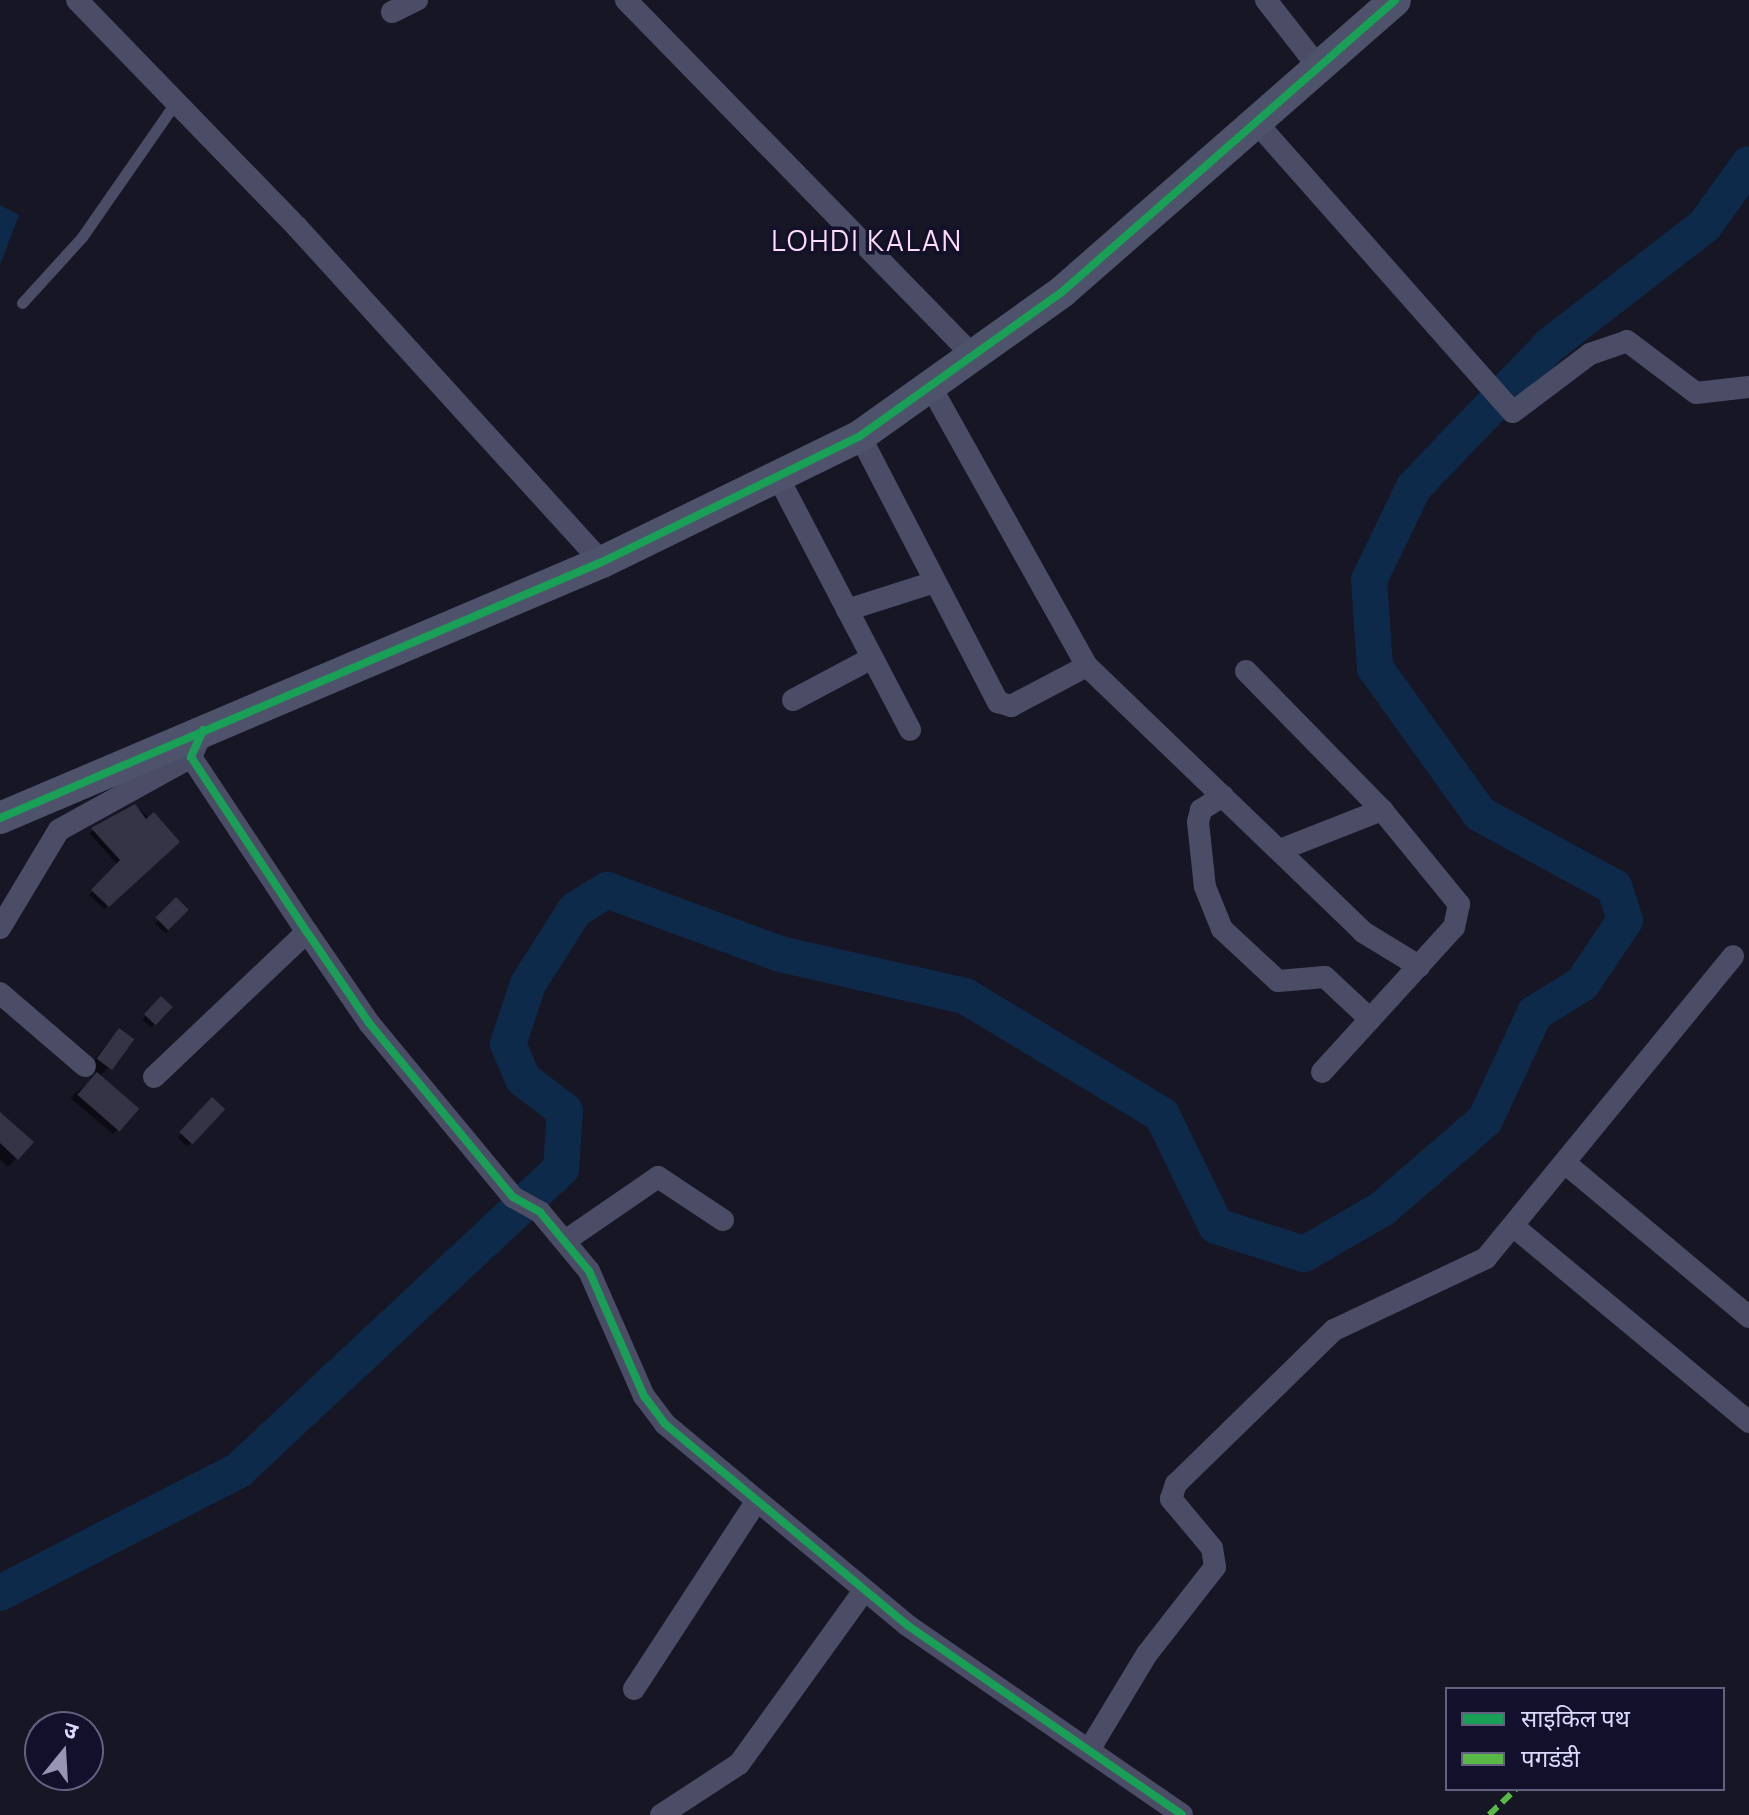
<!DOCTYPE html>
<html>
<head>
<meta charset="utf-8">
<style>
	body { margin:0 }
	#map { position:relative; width:1749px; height:1815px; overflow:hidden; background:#171625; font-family:Manrope,"Noto Sans Devanagari",sans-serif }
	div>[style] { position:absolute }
	.water>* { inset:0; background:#0d2a4a }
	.shadow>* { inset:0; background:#0007; transform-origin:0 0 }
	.river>* { height:36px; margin:-18px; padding:0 18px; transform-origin:18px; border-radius:18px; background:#0d2a4a }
	.building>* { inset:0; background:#353446; transform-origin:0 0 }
	.lane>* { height:11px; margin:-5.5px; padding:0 5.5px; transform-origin:5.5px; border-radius:5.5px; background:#4b4d66 }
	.street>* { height:22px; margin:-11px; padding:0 11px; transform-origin:11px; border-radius:11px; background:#4b4d66 }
	.secondary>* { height:32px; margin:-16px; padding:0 16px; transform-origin:16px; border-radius:16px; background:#4e526b }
	.quiet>* { height:6px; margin-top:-3px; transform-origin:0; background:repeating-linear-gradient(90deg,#58b947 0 12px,transparent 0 18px) }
	.cycleway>* { height:8px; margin:-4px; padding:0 4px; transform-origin:4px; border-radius:4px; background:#1a9f57 }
	span { translate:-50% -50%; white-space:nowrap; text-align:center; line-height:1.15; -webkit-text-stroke:7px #12102b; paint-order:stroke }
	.quarter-label { font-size:28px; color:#ffdcf6; letter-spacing:2px }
	.legend { position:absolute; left:1445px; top:1687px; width:280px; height:104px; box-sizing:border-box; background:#12102b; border:2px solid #626180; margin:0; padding:10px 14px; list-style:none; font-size:24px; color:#dadaff }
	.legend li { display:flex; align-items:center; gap:16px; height:40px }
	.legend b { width:40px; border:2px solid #626180 }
	.north { position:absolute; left:24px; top:1711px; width:80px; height:80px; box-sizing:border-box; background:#12102b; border:2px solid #626180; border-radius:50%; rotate:18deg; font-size:22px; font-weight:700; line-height:32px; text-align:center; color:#dadaff }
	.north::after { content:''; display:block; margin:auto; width:28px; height:36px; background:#9695b3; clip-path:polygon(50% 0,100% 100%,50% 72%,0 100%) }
</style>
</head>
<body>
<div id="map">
	<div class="water">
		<div style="clip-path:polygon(0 205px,19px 215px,0 265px)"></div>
	</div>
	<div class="shadow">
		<div style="clip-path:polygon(135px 806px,178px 842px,104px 909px,89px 895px,118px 865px,89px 833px)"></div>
		<div style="left:176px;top:900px;width:15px;height:32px;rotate:42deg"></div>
		<div style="left:161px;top:999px;width:12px;height:28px;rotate:42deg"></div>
		<div style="clip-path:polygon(111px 1039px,109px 1067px,99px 1077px,136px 1109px,113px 1134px,70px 1098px,98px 1074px,89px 1067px)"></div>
		<div style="left:212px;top:1100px;width:13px;height:51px;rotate:42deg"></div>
		<div style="clip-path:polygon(0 1114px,31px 1143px,8px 1167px,0 1159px)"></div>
	</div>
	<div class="river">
		<div style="left:0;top:1593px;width:269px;rotate:-27.2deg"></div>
		<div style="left:239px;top:1470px;width:441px;rotate:-43.1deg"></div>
		<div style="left:561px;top:1169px;width:58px;rotate:-86.1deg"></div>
		<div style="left:565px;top:1111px;width:53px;rotate:-142.7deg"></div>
		<div style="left:523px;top:1079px;width:38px;rotate:-113deg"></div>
		<div style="left:508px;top:1044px;width:63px;rotate:-71.6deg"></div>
		<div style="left:528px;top:984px;width:88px;rotate:-57.6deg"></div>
		<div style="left:575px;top:910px;width:38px;rotate:-32deg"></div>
		<div style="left:607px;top:890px;width:184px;rotate:20.3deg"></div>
		<div style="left:780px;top:954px;width:190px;rotate:12.8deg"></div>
		<div style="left:965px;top:996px;width:230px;rotate:31.1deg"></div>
		<div style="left:1162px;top:1115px;width:123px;rotate:64.1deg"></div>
		<div style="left:1216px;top:1226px;width:92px;rotate:17.7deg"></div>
		<div style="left:1304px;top:1254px;width:90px;rotate:-30deg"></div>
		<div style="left:1382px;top:1209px;width:136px;rotate:-40.8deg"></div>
		<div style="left:1485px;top:1120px;width:118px;rotate:-65deg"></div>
		<div style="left:1535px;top:1013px;width:55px;rotate:-31.7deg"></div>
		<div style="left:1582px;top:984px;width:77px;rotate:-56.1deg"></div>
		<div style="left:1625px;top:920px;width:35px;rotate:-108deg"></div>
		<div style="left:1614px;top:887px;width:153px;rotate:-151.4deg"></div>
		<div style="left:1480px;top:814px;width:180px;rotate:-125.7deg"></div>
		<div style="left:1375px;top:668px;width:88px;rotate:-93.9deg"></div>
		<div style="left:1369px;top:580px;width:103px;rotate:-64.2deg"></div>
		<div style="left:1414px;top:487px;width:197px;rotate:-46.2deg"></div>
		<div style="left:1550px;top:345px;width:196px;rotate:-37.7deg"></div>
		<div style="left:1705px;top:225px;width:75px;rotate:-54.2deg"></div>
	</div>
	<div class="building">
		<div style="clip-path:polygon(135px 804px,146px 819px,154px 812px,180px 842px,109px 907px,91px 890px,120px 860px,91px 828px)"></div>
		<div style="left:176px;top:897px;width:18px;height:29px;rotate:45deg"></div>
		<div style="left:161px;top:996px;width:16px;height:25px;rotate:43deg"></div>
		<div style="left:119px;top:1028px;width:19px;height:38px;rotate:36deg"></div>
		<div style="left:97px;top:1072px;width:56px;height:30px;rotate:41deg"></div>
		<div style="left:212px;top:1097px;width:18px;height:48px;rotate:43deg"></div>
		<div style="clip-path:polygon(0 1112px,34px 1142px,18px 1160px,0 1143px)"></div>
	</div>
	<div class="lane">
		<div style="left:22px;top:303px;width:89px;rotate:-47.7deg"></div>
		<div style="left:82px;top:237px;width:165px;rotate:-55.2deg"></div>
	</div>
	<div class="street">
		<div style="left:77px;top:0;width:316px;rotate:45.9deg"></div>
		<div style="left:297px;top:227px;width:453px;rotate:47.7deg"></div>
		<div style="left:626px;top:0;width:500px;rotate:45.7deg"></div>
		<div style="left:1266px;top:0;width:86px;rotate:52.1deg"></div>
		<div style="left:392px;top:12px;width:28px;rotate:-26deg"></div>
		<div style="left:1256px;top:122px;width:387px;rotate:48.5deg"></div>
		<div style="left:1513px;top:412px;width:96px;rotate:-37deg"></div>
		<div style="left:1590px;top:354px;width:39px;rotate:-19deg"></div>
		<div style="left:1627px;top:341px;width:86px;rotate:37deg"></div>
		<div style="left:1696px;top:393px;width:53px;rotate:-6.5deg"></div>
		<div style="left:932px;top:389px;width:317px;rotate:60.8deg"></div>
		<div style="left:1087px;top:666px;width:383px;rotate:43.9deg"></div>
		<div style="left:1363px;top:932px;width:66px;rotate:31.3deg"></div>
		<div style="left:860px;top:436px;width:300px;rotate:62.6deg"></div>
		<div style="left:998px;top:702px;width:14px;rotate:17deg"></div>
		<div style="left:1011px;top:706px;width:86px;rotate:-27.8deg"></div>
		<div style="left:779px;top:479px;width:283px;rotate:62.4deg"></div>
		<div style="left:847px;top:610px;width:92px;rotate:-17.7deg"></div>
		<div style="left:1246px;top:671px;width:194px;rotate:45.6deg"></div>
		<div style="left:1382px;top:810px;width:122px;rotate:50.7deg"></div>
		<div style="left:1459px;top:904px;width:24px;rotate:102deg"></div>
		<div style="left:1454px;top:927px;width:196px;rotate:132.3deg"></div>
		<div style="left:793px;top:700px;width:89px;rotate:-28deg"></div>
		<div style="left:203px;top:730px;width:30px;rotate:114deg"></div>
		<div style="left:191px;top:757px;width:210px;rotate:56.5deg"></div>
		<div style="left:307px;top:932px;width:110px;rotate:55.7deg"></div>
		<div style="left:369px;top:1023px;width:226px;rotate:50.4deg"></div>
		<div style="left:513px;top:1197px;width:31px;rotate:29deg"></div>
		<div style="left:540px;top:1212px;width:77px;rotate:50.3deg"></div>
		<div style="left:589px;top:1271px;width:137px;rotate:66.3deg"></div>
		<div style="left:644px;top:1396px;width:35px;rotate:53deg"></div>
		<div style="left:665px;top:1424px;width:315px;rotate:39.7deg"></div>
		<div style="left:907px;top:1625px;width:334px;rotate:34.6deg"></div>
		<div style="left:1223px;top:796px;width:26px;rotate:148deg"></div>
		<div style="left:1201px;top:810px;width:12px;rotate:104deg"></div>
		<div style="left:1198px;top:822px;width:65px;rotate:83.9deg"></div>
		<div style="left:1205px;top:887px;width:45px;rotate:68deg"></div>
		<div style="left:1222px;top:929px;width:76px;rotate:42.9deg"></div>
		<div style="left:1278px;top:981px;width:47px;rotate:-4.9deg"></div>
		<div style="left:1325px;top:977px;width:62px;rotate:43deg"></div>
		<div style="left:1280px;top:850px;width:110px;rotate:-21.4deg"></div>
		<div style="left:0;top:928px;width:114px;rotate:-59deg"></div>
		<div style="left:59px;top:830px;width:151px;rotate:-28.9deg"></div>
		<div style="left:0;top:993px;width:112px;rotate:40.7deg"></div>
		<div style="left:154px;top:1077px;width:211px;rotate:-43.5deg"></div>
		<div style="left:1565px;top:1163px;width:240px;rotate:39.9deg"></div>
		<div style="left:1513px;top:1226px;width:307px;rotate:39.7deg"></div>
		<div style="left:565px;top:1241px;width:113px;rotate:-34.5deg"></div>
		<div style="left:658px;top:1177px;width:78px;rotate:33.5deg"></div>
		<div style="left:634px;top:1689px;width:220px;rotate:-56.9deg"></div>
		<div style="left:1089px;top:1750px;width:112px;rotate:-58.9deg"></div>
		<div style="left:1147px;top:1654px;width:110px;rotate:-52deg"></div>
		<div style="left:1215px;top:1567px;width:19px;rotate:-99deg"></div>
		<div style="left:1212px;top:1548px;width:64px;rotate:-129.9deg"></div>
		<div style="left:1171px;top:1499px;width:16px;rotate:-72deg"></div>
		<div style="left:1176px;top:1484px;width:221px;rotate:-44.3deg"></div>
		<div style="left:1334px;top:1330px;width:168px;rotate:-25.3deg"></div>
		<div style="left:1486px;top:1258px;width:390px;rotate:-50.7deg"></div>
		<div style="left:661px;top:1815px;width:93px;rotate:-33.2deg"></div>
		<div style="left:739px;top:1764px;width:213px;rotate:-54.2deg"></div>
	</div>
	<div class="secondary">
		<div style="left:0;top:818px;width:654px;rotate:-23.04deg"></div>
		<div style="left:602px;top:562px;width:287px;rotate:-26deg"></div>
		<div style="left:860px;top:436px;width:249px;rotate:-35.5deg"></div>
		<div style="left:1063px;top:291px;width:441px;rotate:-41.2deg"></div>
	</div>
	<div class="quiet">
		<div style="left:1489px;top:1815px;width:37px;rotate:-44deg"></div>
	</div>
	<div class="cycleway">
		<div style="left:203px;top:730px;width:30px;rotate:114deg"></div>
		<div style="left:191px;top:757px;width:210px;rotate:56.5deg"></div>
		<div style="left:307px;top:932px;width:110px;rotate:55.7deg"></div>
		<div style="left:369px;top:1023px;width:226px;rotate:50.4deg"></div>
		<div style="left:513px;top:1197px;width:31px;rotate:29deg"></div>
		<div style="left:540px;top:1212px;width:77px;rotate:50.3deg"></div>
		<div style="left:589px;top:1271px;width:137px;rotate:66.3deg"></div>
		<div style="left:644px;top:1396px;width:35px;rotate:53deg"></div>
		<div style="left:665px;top:1424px;width:315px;rotate:39.7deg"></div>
		<div style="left:907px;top:1625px;width:334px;rotate:34.6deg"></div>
		<div style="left:0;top:818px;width:654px;rotate:-23.04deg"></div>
		<div style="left:602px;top:562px;width:287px;rotate:-26deg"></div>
		<div style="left:860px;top:436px;width:249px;rotate:-35.5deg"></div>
		<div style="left:1063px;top:291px;width:441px;rotate:-41.2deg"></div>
	</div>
	<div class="quarter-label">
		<span style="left:867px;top:240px">LOHDI KALAN</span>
	</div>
	<ul class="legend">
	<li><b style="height:10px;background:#1a9f57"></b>साइकिल पथ</li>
	<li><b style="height:10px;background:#58b947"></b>पगडंडी</li>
	</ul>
	<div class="north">उ</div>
</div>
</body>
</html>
